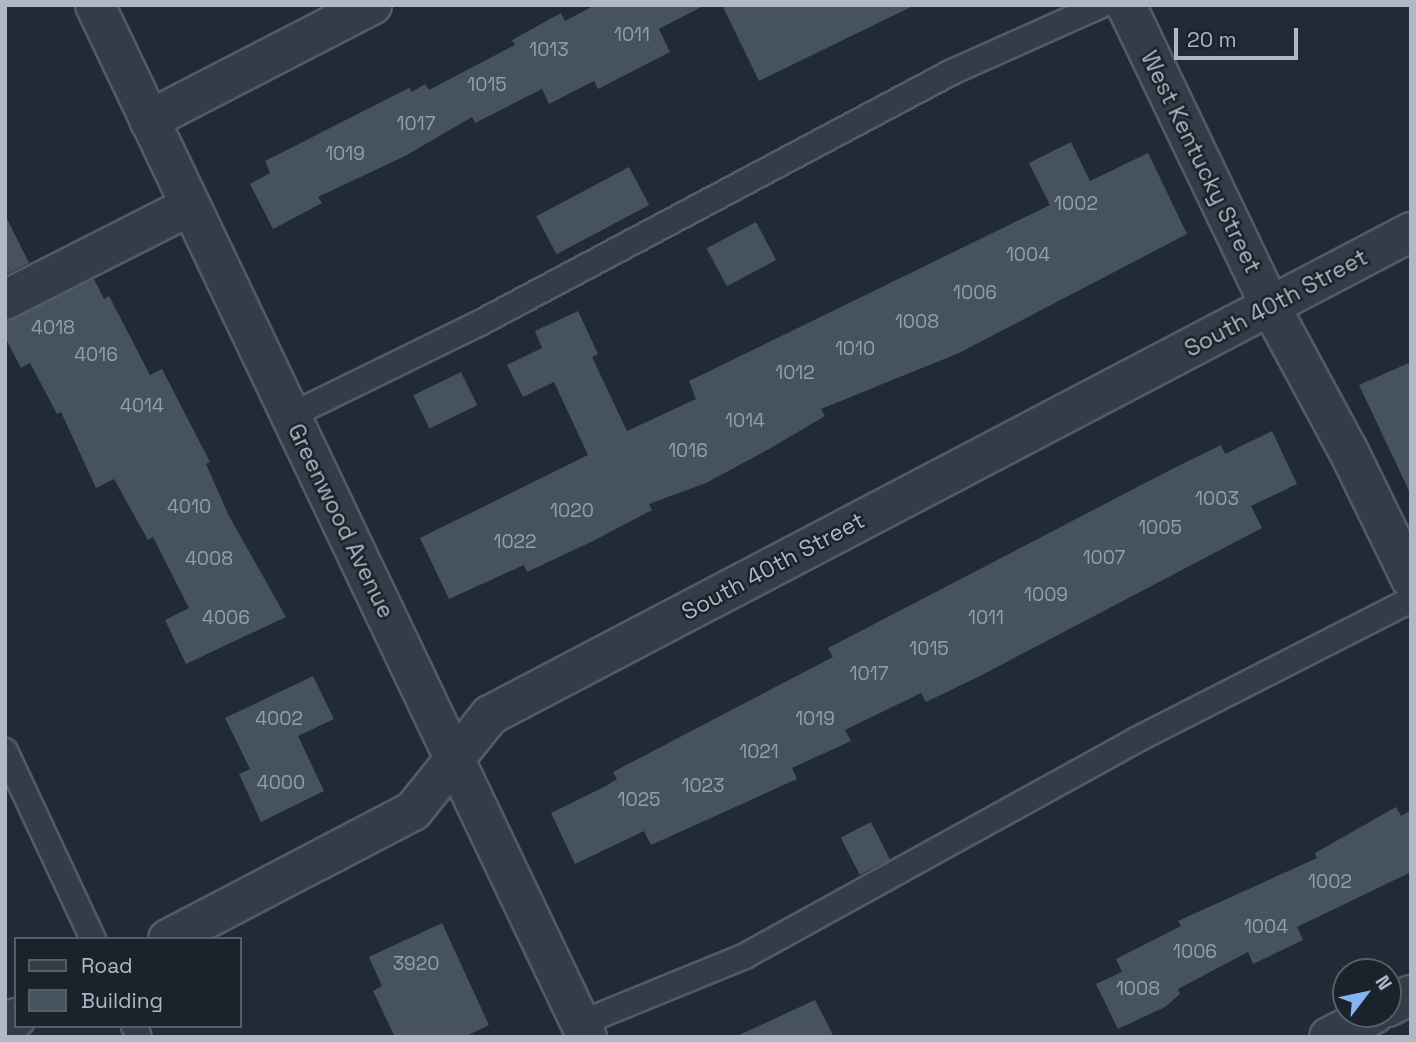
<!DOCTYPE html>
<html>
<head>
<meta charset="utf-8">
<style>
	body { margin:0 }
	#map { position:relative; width:1416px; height:1042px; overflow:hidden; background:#212b36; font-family:"Space Grotesk",sans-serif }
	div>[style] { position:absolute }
	.building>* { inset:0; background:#475260; transform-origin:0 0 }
	.roads { filter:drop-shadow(2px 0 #525b65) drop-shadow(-2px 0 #525b65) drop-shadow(0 2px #525b65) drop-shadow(0 -2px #525b65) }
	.service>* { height:24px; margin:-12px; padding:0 12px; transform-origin:12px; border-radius:12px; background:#343d47 }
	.minor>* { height:38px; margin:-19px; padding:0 19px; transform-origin:19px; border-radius:19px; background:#343d47 }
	span { translate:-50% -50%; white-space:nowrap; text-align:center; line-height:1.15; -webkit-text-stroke:5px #1a222b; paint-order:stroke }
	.number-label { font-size:19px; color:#959eab }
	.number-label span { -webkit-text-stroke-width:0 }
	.street-label { font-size:23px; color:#afb8c4 }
	.frame { position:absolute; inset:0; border:7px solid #afb8c4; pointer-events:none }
	.legend { position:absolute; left:14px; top:937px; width:228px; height:91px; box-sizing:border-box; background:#1a222b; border:2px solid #565e68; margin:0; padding:9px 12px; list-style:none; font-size:21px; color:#afb8c4 }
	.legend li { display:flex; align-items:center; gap:14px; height:35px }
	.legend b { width:35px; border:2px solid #565e68 }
	.north { position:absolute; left:1332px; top:958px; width:70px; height:70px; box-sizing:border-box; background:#1a222b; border:2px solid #565e68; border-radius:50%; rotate:58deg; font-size:19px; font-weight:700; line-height:28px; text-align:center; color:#afb8c4 }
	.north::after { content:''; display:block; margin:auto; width:24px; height:32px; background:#85b4f2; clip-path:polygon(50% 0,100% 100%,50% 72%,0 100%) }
	.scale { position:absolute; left:1174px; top:28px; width:124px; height:32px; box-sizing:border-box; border:4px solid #afb8c4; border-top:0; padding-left:9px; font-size:21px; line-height:24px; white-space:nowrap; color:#afb8c4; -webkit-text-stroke:5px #1a222b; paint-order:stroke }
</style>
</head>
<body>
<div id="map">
	<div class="building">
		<div style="clip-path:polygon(595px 5px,705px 5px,659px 29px,670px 52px,598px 89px,594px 81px,549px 104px,542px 89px,475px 123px,472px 117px,405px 156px,318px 197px,322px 203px,273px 229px,250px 184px,270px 173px,265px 161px,409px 88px,412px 92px,425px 84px,429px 90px,515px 45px,512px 40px,561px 13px,565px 21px)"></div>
		<div style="clip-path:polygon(722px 5px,915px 5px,759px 81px)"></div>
		<div style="clip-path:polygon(1071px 142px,1090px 181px,1148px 153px,1187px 234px,959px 353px,821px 409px,825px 416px,769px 449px,706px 483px,649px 504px,652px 510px,593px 541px,527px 572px,524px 565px,449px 599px,420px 538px,588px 455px,554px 382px,523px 397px,507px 365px,542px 348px,535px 331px,578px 311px,598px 354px,592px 357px,627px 431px,696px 399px,689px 381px,1050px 205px,1029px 163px)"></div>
		<div style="left:629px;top:167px;width:43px;height:105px;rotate:62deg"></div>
		<div style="clip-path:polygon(5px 215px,29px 263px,5px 275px)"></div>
		<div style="left:756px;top:222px;width:43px;height:56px;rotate:62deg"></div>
		<div style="clip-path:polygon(94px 279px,104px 299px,109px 296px,150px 375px,162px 369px,210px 462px,206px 464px,228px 514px,286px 617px,186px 664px,165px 620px,189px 608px,153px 537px,148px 540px,114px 479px,96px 488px,61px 412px,57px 414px,30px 363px,21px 368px,5px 337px,5px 322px)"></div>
		<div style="clip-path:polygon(1411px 362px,1411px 495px,1359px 385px)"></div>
		<div style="left:461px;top:372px;width:37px;height:53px;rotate:64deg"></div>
		<div style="clip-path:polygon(1272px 431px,1297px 484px,1251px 506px,1262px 528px,980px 676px,926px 702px,921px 693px,845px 730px,851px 741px,792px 768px,797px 779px,651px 845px,644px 831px,575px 864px,551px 813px,606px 786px,617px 779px,613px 772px,833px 657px,828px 648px,1172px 469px,1221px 445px,1225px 454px)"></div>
		<div style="clip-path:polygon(313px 676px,334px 719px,298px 736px,324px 791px,261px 822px,239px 774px,250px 769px,225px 718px)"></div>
		<div style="clip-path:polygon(1396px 807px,1401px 816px,1411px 810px,1411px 872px,1297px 927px,1303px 940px,1253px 964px,1248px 952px,1178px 989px,1180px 994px,1165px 1007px,1118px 1029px,1096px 984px,1122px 972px,1116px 959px,1181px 926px,1178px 921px,1317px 858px,1315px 853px)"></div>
		<div style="left:871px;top:822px;width:42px;height:34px;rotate:63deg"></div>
		<div style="clip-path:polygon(442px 923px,489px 1025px,464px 1037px,395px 1037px,373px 991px,382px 986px,369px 957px)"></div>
		<div style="clip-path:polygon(815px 1000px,834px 1037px,735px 1037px)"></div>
	</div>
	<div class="roads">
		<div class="service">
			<div style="left:290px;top:416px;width:209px;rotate:-26.1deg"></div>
			<div style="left:478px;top:324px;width:537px;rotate:-28deg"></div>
			<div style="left:952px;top:72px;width:164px;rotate:-24.1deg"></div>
			<div style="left:5px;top:751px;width:208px;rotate:64.9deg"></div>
			<div style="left:581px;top:1023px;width:177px;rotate:-22.2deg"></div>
			<div style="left:745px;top:956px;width:447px;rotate:-28.9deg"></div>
			<div style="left:1136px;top:740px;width:309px;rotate:-27deg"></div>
			<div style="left:134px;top:1026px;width:12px;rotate:66deg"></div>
		</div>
		<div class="minor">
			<div style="left:95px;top:5px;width:1143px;rotate:64.51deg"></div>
			<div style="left:1126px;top:5px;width:334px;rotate:64.4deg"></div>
			<div style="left:1270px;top:306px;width:164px;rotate:61.6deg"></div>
			<div style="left:1348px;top:450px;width:144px;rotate:64deg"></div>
			<div style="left:149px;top:120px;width:251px;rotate:-27.3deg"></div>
			<div style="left:5px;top:300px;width:208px;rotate:-26.9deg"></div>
			<div style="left:168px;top:939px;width:276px;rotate:-27.6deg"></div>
			<div style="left:413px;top:811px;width:123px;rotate:-51.3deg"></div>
			<div style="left:490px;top:715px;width:1040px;rotate:-27.67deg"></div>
			<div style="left:1388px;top:1007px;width:26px;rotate:-28deg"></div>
			<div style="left:5px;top:1023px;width:12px;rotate:-24deg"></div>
			<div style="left:1329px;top:1037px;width:51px;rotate:-27.1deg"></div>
		</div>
	</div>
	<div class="number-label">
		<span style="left:632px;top:35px">1011</span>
		<span style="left:549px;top:50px">1013</span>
		<span style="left:487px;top:85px">1015</span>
		<span style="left:416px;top:124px">1017</span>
		<span style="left:345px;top:154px">1019</span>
		<span style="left:1076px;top:204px">1002</span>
		<span style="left:1028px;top:255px">1004</span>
		<span style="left:975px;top:293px">1006</span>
		<span style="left:917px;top:322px">1008</span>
		<span style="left:53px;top:328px">4018</span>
		<span style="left:855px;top:349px">1010</span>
		<span style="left:96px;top:355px">4016</span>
		<span style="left:795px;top:373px">1012</span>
		<span style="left:142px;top:406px">4014</span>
		<span style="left:745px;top:421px">1014</span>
		<span style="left:688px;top:451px">1016</span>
		<span style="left:1217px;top:499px">1003</span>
		<span style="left:189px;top:507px">4010</span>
		<span style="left:572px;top:511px">1020</span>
		<span style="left:1160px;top:528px">1005</span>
		<span style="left:515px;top:542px">1022</span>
		<span style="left:1104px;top:558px">1007</span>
		<span style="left:209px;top:559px">4008</span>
		<span style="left:1046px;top:595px">1009</span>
		<span style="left:226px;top:618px">4006</span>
		<span style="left:986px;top:618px">1011</span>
		<span style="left:929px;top:649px">1015</span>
		<span style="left:869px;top:674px">1017</span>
		<span style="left:279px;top:719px">4002</span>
		<span style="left:815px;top:719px">1019</span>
		<span style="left:759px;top:752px">1021</span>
		<span style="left:281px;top:783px">4000</span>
		<span style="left:703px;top:786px">1023</span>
		<span style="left:639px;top:800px">1025</span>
		<span style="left:1330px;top:882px">1002</span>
		<span style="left:1266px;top:927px">1004</span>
		<span style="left:1195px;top:952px">1006</span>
		<span style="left:416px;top:964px">3920</span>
		<span style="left:1138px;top:989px">1008</span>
	</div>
	<div class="street-label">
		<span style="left:1201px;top:162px;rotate:64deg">West Kentucky Street</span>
		<span style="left:1276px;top:303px;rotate:-28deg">South 40th Street</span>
		<span style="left:341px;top:521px;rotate:64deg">Greenwood Avenue</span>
		<span style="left:773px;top:566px;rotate:-28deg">South 40th Street</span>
	</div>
	<div class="frame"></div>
	<ul class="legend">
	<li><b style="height:9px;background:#343d47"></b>Road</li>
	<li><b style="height:19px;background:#475260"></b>Building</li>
	</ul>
	<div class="north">N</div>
	<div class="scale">20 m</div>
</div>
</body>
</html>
